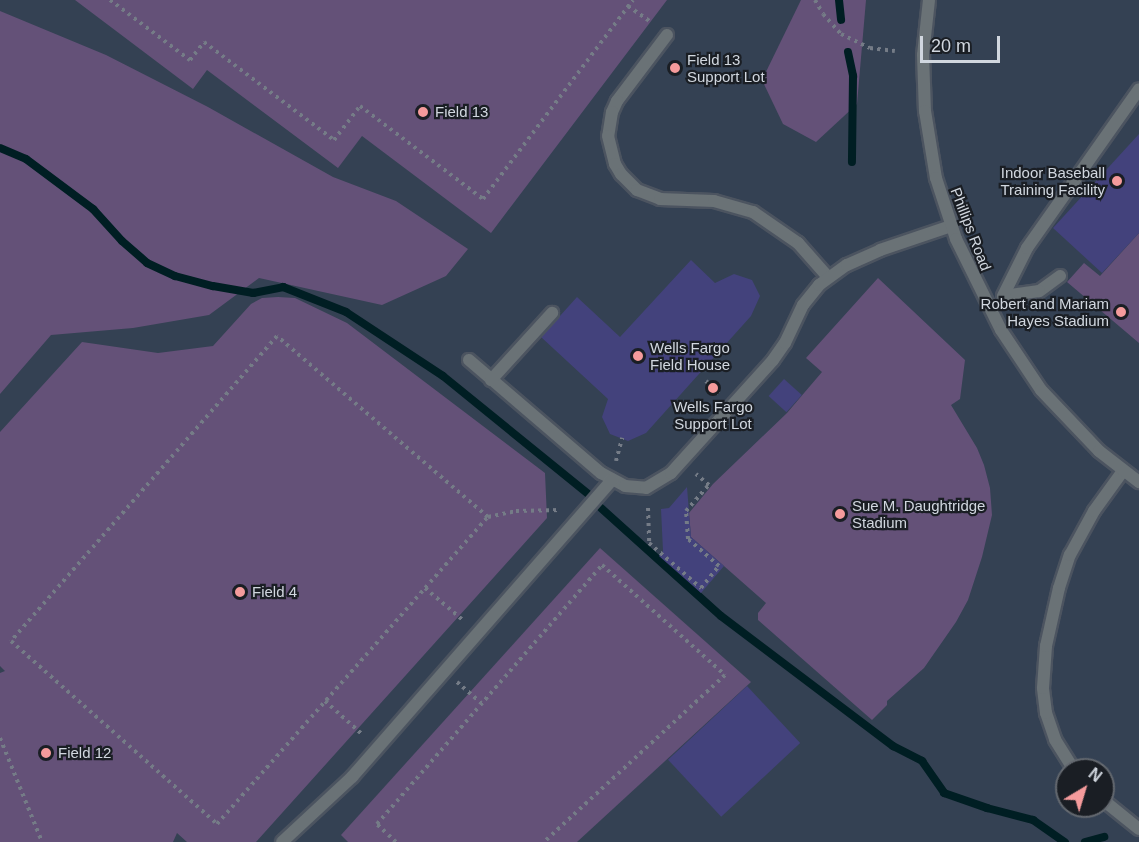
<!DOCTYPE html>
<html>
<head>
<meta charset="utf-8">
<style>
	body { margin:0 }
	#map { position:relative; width:1139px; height:842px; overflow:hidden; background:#2f3744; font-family:Arial,sans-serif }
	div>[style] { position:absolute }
	.built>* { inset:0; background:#344153 }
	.green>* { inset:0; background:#645178 }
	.stream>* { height:8px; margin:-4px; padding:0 4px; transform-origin:4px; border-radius:4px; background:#001e23 }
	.building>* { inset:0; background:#43427c; transform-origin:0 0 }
	.path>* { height:4px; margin-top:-2px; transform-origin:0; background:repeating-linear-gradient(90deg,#757c87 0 3px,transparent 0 7.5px) }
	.roads { filter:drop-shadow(2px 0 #4c5460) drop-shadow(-2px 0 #4c5460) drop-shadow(0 2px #4c5460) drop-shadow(0 -2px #4c5460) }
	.service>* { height:12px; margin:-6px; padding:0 6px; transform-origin:6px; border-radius:6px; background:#6a7276 }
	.tertiary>* { height:12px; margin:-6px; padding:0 6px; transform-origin:6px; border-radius:6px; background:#6a7276 }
	.dots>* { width:16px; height:16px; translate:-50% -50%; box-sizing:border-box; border:3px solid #1a1e24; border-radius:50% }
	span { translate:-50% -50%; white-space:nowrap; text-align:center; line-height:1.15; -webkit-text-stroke:4.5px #1a1e24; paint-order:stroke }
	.poi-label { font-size:15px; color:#d1d7df }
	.left { translate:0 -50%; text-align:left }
	.right { translate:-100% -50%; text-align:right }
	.street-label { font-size:15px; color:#d1d7df }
	.north { position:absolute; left:1055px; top:758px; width:60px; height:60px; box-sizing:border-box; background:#1a1e24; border:2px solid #63686f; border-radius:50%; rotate:38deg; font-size:16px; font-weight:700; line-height:24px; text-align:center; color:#d1d7df }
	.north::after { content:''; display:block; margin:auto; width:21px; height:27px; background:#f59b9c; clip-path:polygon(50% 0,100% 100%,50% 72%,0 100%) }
	.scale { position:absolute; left:920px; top:36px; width:80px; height:27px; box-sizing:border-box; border:3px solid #d1d7df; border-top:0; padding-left:8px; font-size:18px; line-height:21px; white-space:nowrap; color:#d1d7df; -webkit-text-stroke:4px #1a1e24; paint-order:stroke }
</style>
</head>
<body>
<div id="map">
	<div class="built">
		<div style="clip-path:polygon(evenodd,0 0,1139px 0,1139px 842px,0 842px,0 0,1067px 770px,1103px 770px,1103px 806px,1067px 806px,1067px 770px)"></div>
	</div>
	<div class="green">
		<div style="clip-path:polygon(75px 0,667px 0,491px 233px,362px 136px,338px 168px,207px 70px,193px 89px)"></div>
		<div style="clip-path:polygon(801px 0,866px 0,857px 104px,816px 142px,783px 124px,762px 80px)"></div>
		<div style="clip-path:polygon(0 11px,106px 55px,208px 107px,333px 177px,396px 201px,468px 249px,446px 276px,382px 305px,259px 278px,209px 315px,133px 328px,51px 335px,0 394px)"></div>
		<div style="clip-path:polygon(1139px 233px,1139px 343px,1067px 282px,1084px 263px,1100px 276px)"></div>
		<div style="clip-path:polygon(878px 278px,965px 360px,960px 399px,951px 405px,977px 448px,984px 465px,990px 488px,992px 515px,982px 557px,968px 600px,956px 622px,924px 668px,887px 701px,887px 705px,872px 720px,758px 620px,758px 613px,766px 603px,691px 537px,689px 513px,713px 484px,787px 413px,822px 372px,806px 358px)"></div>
		<div style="clip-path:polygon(278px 297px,295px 298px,347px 323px,545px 473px,547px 518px,256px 842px,187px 842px,177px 833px,173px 842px,0 842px,0 673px,5px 671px,0 666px,0 432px,82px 342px,158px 353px,213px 346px,251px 304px,262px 298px)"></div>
		<div style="clip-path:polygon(600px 548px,751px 682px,577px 842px,348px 842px,341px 835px)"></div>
	</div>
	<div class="stream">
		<div style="left:839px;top:0;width:20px;rotate:84deg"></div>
		<div style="left:848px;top:52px;width:25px;rotate:78deg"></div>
		<div style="left:853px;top:76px;width:86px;rotate:90.7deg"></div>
		<div style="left:0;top:148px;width:28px;rotate:23deg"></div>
		<div style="left:26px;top:159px;width:84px;rotate:36.7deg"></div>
		<div style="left:93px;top:209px;width:43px;rotate:47.8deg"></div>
		<div style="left:122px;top:241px;width:33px;rotate:41deg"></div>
		<div style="left:147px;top:263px;width:31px;rotate:25deg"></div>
		<div style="left:175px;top:276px;width:39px;rotate:15deg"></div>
		<div style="left:213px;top:286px;width:41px;rotate:9.9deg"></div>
		<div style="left:253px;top:293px;width:31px;rotate:-11deg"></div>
		<div style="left:283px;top:287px;width:68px;rotate:21.6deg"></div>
		<div style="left:346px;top:312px;width:116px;rotate:33.4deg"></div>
		<div style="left:443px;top:376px;width:187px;rotate:39.1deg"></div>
		<div style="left:601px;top:508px;width:161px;rotate:42deg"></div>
		<div style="left:721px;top:616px;width:216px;rotate:37.1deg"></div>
		<div style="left:893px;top:746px;width:33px;rotate:27deg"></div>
		<div style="left:922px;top:761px;width:39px;rotate:55deg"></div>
		<div style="left:944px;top:793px;width:46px;rotate:19.2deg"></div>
		<div style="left:987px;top:808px;width:48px;rotate:14.6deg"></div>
		<div style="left:1033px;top:820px;width:39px;rotate:35deg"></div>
		<div style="left:1085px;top:842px;width:20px;rotate:-15deg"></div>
	</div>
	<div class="building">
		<div style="clip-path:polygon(1139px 134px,1139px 233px,1102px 273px,1053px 228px)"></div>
		<div style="clip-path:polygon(691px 260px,715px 283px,734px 274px,752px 280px,760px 296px,751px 316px,646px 433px,628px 441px,610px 434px,602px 417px,608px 399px,541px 337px,577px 297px,620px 337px)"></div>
		<div style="left:784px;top:379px;width:24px;height:23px;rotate:42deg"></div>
		<div style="clip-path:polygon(687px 487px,691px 537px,724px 566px,701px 593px,659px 556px,663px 551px,661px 509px,669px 508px)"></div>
		<div style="left:747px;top:686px;width:78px;height:108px;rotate:47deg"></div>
	</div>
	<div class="path">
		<div style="left:110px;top:0;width:100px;rotate:36.9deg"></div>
		<div style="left:190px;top:60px;width:23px;rotate:-52deg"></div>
		<div style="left:204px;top:42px;width:163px;rotate:37deg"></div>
		<div style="left:334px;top:140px;width:43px;rotate:-52.6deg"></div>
		<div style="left:360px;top:106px;width:154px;rotate:37.1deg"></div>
		<div style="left:483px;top:199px;width:249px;rotate:-53deg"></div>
		<div style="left:815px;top:0;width:16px;rotate:60deg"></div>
		<div style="left:823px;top:14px;width:27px;rotate:48deg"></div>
		<div style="left:841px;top:34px;width:32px;rotate:26deg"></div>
		<div style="left:870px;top:48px;width:25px;rotate:7deg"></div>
		<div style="left:628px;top:6px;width:29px;rotate:35deg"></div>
		<div style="left:706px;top:381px;width:18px;rotate:45deg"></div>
		<div style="left:616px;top:461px;width:24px;rotate:-75deg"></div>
		<div style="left:648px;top:508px;width:35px;rotate:88deg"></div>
		<div style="left:649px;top:543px;width:69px;rotate:40.9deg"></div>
		<div style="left:701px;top:588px;width:28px;rotate:-51deg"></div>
		<div style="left:719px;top:566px;width:41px;rotate:-138.9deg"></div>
		<div style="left:688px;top:539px;width:28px;rotate:-94deg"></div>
		<div style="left:686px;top:511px;width:35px;rotate:-49deg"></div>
		<div style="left:709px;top:485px;width:17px;rotate:-140deg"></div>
		<div style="left:488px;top:517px;width:278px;rotate:-139.4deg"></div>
		<div style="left:277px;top:336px;width:405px;rotate:131.1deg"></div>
		<div style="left:11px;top:641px;width:276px;rotate:41.6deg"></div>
		<div style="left:217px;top:824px;width:409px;rotate:-48.6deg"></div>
		<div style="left:488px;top:517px;width:29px;rotate:-12deg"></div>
		<div style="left:516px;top:511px;width:45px;rotate:-1.3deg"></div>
		<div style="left:425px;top:588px;width:51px;rotate:40.2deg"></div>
		<div style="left:457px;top:682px;width:32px;rotate:41deg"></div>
		<div style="left:325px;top:701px;width:52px;rotate:41.9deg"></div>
		<div style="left:0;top:738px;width:112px;rotate:68deg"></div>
		<div style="left:396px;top:842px;width:26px;rotate:-137deg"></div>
		<div style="left:377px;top:824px;width:343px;rotate:-49deg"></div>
		<div style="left:602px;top:565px;width:165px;rotate:41.8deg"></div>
		<div style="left:725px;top:675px;width:246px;rotate:137.3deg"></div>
	</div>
	<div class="roads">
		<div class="service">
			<div style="left:667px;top:35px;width:83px;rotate:127.1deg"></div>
			<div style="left:617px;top:101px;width:12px;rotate:114deg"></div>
			<div style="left:612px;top:112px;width:24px;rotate:99deg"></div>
			<div style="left:608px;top:136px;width:29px;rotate:76deg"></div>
			<div style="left:615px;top:164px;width:12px;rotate:59deg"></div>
			<div style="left:621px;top:174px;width:23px;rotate:45deg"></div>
			<div style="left:637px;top:190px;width:25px;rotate:21deg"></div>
			<div style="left:660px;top:199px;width:54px;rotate:2.1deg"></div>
			<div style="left:714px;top:201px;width:41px;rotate:15.8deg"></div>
			<div style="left:753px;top:212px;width:55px;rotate:34.6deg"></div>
			<div style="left:798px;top:243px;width:45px;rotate:48.6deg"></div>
			<div style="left:1060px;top:276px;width:26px;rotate:144deg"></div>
			<div style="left:1039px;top:291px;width:36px;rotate:172deg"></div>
			<div style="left:1003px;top:296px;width:54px;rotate:-63.4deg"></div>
			<div style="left:1027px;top:248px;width:194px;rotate:-54.8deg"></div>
			<div style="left:469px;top:360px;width:174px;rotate:40.6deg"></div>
			<div style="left:601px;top:473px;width:27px;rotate:28deg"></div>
			<div style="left:625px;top:486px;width:21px;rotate:5deg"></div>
			<div style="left:646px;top:488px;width:29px;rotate:-31deg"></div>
			<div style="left:671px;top:473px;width:152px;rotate:-47.9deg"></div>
			<div style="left:773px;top:360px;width:21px;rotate:-55deg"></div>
			<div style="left:785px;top:343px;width:42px;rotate:-64.7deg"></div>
			<div style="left:803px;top:305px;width:26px;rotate:-51deg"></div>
			<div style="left:819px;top:285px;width:34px;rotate:-36deg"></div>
			<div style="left:847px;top:265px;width:36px;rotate:-24deg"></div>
			<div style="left:880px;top:250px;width:75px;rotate:-18.7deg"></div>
			<div style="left:491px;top:380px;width:91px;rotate:-47.7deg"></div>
			<div style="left:1074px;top:770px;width:36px;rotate:-122deg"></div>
			<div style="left:1055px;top:739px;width:28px;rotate:-109deg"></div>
			<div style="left:1046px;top:713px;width:25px;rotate:-97deg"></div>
			<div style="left:1043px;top:688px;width:42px;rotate:-85.9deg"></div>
			<div style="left:1046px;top:646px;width:59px;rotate:-77.4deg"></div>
			<div style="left:1059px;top:588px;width:35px;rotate:-72deg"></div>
			<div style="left:1070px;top:555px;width:50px;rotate:-61.4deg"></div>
			<div style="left:1094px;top:511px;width:49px;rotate:-54.1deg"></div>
			<div style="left:1103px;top:800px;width:46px;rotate:38.9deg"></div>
			<div style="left:282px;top:842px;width:96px;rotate:-42.9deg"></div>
			<div style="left:352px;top:777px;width:395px;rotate:-48.8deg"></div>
		</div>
		<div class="tertiary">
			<div style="left:929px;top:0;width:55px;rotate:96.2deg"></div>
			<div style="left:923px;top:55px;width:56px;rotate:88deg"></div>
			<div style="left:925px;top:111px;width:68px;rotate:80.7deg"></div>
			<div style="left:936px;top:178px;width:64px;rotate:71.8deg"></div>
			<div style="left:956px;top:239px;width:102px;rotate:63.7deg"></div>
			<div style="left:1001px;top:330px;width:72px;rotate:56.3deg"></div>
			<div style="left:1041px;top:390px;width:84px;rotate:46.4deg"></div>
			<div style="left:1099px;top:451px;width:51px;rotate:37.8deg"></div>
		</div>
	</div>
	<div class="dots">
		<div style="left:675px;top:68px;background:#f59b9c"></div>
		<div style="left:423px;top:112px;background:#f59b9c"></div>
		<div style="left:1117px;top:181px;background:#f59b9c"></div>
		<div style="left:1121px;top:312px;background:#f59b9c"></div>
		<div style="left:638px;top:356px;background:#f59b9c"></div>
		<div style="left:713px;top:388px;background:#f59b9c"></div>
		<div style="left:840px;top:514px;background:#f59b9c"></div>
		<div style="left:240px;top:592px;background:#f59b9c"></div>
		<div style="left:46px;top:753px;background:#f59b9c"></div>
	</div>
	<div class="poi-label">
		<span class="left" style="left:687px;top:68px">Field 13<br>Support Lot</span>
		<span class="left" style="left:435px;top:112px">Field 13</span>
		<span class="right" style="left:1105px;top:181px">Indoor Baseball<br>Training Facility</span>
		<span class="right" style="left:1109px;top:312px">Robert and Mariam<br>Hayes Stadium</span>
		<span class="left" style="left:650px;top:356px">Wells Fargo<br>Field House</span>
		<span style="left:713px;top:415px">Wells Fargo<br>Support Lot</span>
		<span class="left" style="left:852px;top:514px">Sue M. Daughtridge<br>Stadium</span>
		<span class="left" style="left:252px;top:592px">Field 4</span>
		<span class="left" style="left:58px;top:753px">Field 12</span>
	</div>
	<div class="street-label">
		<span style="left:971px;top:229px;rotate:69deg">Phillips Road</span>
	</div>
	<div class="north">N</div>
	<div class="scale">20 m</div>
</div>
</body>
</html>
